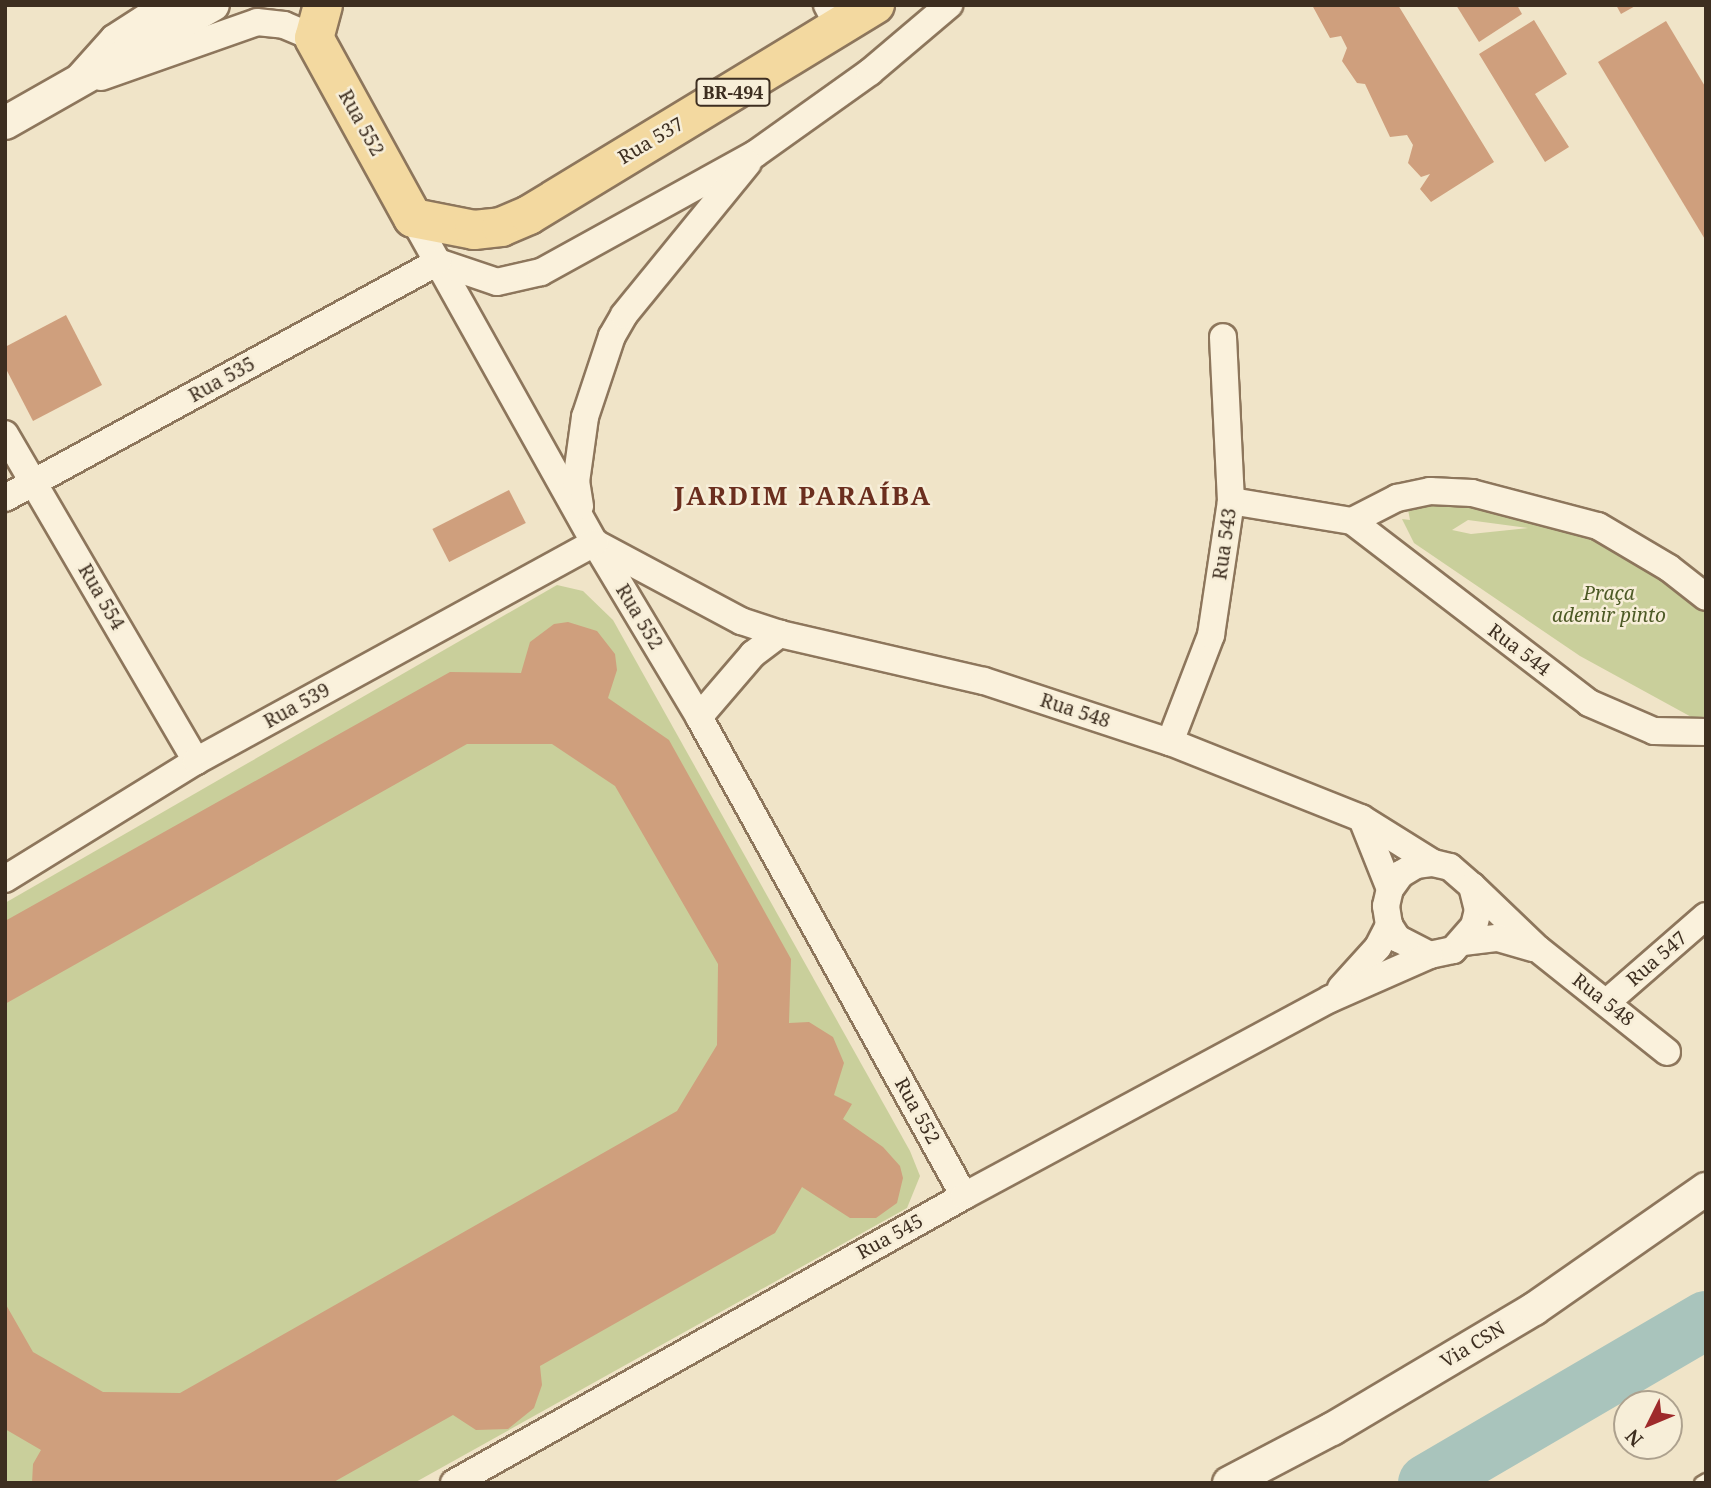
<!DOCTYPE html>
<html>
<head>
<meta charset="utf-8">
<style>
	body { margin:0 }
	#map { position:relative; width:1711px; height:1488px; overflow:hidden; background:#f0e4c8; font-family:"Noto Serif",serif }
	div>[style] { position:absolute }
	.green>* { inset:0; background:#c9cf9b }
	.river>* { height:58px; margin:-29px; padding:0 29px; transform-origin:29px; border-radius:29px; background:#a9c4bc }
	.building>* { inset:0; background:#cf9f7d; transform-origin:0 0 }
	.roads { filter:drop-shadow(2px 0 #8d765c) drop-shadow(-2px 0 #8d765c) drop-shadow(0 2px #8d765c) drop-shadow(0 -2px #8d765c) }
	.service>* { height:12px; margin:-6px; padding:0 6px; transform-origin:6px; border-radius:6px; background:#faf1dc }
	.minor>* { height:26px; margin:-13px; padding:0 13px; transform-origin:13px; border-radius:13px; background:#faf1dc }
	.tertiary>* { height:32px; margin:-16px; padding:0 16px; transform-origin:16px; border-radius:16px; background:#faf1dc }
	.primary>* { height:38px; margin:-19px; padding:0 19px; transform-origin:19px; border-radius:19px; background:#f3d9a0 }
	span { translate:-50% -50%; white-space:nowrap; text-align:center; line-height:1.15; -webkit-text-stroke:5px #f7eed8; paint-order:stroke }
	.shield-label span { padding:2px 5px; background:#f7eed8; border:2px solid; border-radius:5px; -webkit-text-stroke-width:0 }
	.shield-label { font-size:18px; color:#3d2e20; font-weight:700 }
	.street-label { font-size:19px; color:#3d2e20 }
	.park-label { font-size:19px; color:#4d5a26; font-style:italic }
	.district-label { font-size:26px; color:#6b2e1e; font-weight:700; letter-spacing:2px }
	.frame { position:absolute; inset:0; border:7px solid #3d2e20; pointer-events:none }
	.north { position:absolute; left:1613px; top:1390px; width:70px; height:70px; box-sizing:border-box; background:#f7eed8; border:2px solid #ada18e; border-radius:50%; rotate:227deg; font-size:19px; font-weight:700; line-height:28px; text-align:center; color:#3d2e20 }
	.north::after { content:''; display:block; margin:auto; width:24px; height:32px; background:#9e2a2b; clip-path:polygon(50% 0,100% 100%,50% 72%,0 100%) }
</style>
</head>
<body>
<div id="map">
	<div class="green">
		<div style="clip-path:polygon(evenodd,1469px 498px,1597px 528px,1706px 601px,1706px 725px,1580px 656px,1414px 543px,1402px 519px,1410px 520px,1406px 499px,1469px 498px,1468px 520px,1528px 528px,1471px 534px,1452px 530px,1468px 520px)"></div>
		<div style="clip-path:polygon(557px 585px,583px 591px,613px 620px,910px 1151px,920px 1176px,907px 1208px,414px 1483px,5px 1483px,5px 903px)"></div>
	</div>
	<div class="river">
		<div style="left:1427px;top:1483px;width:323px;rotate:-30.3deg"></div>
	</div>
	<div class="building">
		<div style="clip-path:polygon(1312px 5px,1398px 5px,1494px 162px,1431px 202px,1420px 189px,1430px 174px,1421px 177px,1408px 163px,1413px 145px,1407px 135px,1390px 137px,1365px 84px,1357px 83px,1342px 61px,1347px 48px,1341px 36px,1330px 38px)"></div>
		<div style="clip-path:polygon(1456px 5px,1517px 5px,1522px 14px,1479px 42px)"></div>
		<div style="clip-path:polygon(1616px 5px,1637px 5px,1621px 14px)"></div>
		<div style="clip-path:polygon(1534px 20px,1567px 74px,1535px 94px,1569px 147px,1545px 162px,1479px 54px)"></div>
		<div style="clip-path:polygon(1666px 21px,1706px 88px,1706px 241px,1598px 62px)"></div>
		<div style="clip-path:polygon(66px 315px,102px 385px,33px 421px,5px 367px,5px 347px)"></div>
		<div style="left:509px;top:490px;width:37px;height:86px;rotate:63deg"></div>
		<div style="clip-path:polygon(568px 622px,597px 631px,615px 654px,617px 670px,608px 698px,669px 740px,791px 959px,789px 1023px,809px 1022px,833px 1037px,844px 1063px,834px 1095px,852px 1104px,843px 1119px,883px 1147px,900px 1166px,903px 1178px,897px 1203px,876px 1218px,850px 1218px,802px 1187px,775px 1233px,540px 1366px,542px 1385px,534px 1408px,508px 1429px,476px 1430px,453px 1415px,332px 1483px,32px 1483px,33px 1464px,41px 1450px,5px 1429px,5px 1303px,33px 1352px,103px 1392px,180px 1393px,677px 1111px,717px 1045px,718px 964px,615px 786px,552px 744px,467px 744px,5px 1004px,5px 921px,450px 672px,521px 673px,530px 642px,554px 624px)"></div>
	</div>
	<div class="roads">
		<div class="service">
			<div style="left:1701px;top:1483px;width:6px;rotate:-31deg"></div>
		</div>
		<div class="minor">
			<div style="left:827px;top:5px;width:26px;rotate:62deg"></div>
			<div style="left:79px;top:77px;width:52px;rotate:-48.1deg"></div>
			<div style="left:114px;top:38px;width:61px;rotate:-32.9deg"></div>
			<div style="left:101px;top:77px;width:165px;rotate:-19.4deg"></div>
			<div style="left:257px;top:22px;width:27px;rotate:6deg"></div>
			<div style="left:284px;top:25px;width:33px;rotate:23deg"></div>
			<div style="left:413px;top:218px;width:372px;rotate:60.8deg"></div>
			<div style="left:595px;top:543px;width:203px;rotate:59.1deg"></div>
			<div style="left:699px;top:717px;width:547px;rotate:61.05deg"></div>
			<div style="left:438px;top:262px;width:62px;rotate:18.7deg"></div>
			<div style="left:497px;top:282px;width:45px;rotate:-12.8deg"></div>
			<div style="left:541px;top:272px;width:244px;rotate:-28.9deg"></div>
			<div style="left:755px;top:154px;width:141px;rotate:-35.5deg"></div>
			<div style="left:870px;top:72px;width:104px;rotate:-40.3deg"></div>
			<div style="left:5px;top:434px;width:379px;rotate:59.7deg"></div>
			<div style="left:5px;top:498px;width:493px;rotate:-28.6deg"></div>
			<div style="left:1231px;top:501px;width:123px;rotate:9.4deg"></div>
			<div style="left:1352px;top:521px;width:299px;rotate:37.5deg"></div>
			<div style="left:1589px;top:703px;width:71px;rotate:23.3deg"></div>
			<div style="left:1654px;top:731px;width:52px;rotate:1.1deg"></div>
			<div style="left:580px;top:506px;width:24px;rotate:-99deg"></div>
			<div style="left:576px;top:482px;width:66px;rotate:-82.1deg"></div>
			<div style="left:585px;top:417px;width:85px;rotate:-71.6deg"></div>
			<div style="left:612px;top:336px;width:24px;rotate:-60deg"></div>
			<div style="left:624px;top:315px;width:196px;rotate:-50.8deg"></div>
			<div style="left:1352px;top:521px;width:51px;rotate:-27.1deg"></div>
			<div style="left:1397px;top:498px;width:34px;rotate:-12deg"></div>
			<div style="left:1430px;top:491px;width:42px;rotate:2.7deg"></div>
			<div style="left:1472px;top:493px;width:130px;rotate:14.7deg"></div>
			<div style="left:1598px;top:526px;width:82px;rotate:30.6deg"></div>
			<div style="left:1669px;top:568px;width:47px;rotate:38.1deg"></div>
			<div style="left:595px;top:543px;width:166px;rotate:28.1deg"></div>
			<div style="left:741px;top:621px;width:41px;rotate:18.4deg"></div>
			<div style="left:780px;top:634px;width:209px;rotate:13deg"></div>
			<div style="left:984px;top:681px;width:196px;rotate:18.2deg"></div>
			<div style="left:1170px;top:742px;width:206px;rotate:21.7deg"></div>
			<div style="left:1361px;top:818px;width:85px;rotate:32deg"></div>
			<div style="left:1433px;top:863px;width:17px;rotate:13deg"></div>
			<div style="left:1450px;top:867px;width:29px;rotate:41deg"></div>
			<div style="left:1472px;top:886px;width:25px;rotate:76deg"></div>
			<div style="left:1478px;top:910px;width:16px;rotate:104deg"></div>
			<div style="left:1474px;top:926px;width:32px;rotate:131deg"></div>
			<div style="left:1453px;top:950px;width:24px;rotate:168deg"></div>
			<div style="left:1430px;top:955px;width:36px;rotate:-153deg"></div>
			<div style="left:1398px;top:939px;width:17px;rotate:-123deg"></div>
			<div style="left:1389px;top:925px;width:19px;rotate:-99deg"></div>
			<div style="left:1386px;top:906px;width:17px;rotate:-77deg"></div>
			<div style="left:1390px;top:889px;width:19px;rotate:-54deg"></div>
			<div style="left:1401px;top:874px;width:17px;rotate:-31deg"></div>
			<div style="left:1416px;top:865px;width:17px;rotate:-7deg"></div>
			<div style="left:699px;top:717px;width:83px;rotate:-49.4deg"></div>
			<div style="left:753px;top:654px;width:34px;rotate:-37deg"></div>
			<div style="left:1170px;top:742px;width:115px;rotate:-69deg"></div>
			<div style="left:1211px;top:635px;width:135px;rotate:-81.5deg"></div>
			<div style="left:1231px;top:501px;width:164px;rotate:-92.8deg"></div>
			<div style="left:1362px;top:819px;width:75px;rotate:68.2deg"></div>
			<div style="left:5px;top:879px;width:225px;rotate:-31.7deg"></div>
			<div style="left:196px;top:761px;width:455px;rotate:-28.7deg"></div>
			<div style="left:1472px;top:886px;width:91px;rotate:43.7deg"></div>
			<div style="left:1538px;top:949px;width:165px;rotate:38.6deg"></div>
			<div style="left:1463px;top:942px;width:35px;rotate:-7deg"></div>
			<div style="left:1498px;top:938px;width:36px;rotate:16deg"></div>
			<div style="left:1341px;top:988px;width:55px;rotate:-47.9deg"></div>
			<div style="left:1378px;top:947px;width:25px;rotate:-63deg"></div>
			<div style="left:1607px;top:1002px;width:131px;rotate:-41deg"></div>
			<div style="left:454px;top:1483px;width:585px;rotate:-29.37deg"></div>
			<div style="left:964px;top:1196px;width:416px;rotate:-28.3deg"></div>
			<div style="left:1330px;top:999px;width:109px;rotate:-23.7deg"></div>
		</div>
		<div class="tertiary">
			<div style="left:5px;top:123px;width:239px;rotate:-29.6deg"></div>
			<div style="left:1229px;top:1483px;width:116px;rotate:-27.7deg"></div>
			<div style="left:1332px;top:1429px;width:235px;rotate:-30.7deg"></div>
			<div style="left:1534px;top:1309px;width:210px;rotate:-34.9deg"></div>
		</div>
		<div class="primary">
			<div style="left:323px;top:5px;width:34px;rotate:105deg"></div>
			<div style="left:314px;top:38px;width:205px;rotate:61.2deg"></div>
			<div style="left:413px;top:218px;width:62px;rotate:11.1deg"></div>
			<div style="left:474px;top:230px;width:27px;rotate:-6deg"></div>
			<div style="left:501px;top:227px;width:30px;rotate:-23deg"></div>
			<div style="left:529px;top:215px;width:405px;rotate:-31.3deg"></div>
		</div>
	</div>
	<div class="shield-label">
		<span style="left:733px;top:92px">BR-494</span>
	</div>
	<div class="street-label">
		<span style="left:361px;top:123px;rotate:61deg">Rua 552</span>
		<span style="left:651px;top:141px;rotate:-31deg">Rua 537</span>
		<span style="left:222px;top:380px;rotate:-29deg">Rua 535</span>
		<span style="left:1225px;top:544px;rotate:-82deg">Rua 543</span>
		<span style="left:101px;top:597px;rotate:60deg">Rua 554</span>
		<span style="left:639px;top:617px;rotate:59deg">Rua 552</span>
		<span style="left:1519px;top:650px;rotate:37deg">Rua 544</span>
		<span style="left:297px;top:706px;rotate:-29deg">Rua 539</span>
		<span style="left:1075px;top:711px;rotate:18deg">Rua 548</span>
		<span style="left:1657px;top:959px;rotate:-41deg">Rua 547</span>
		<span style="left:1603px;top:1000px;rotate:38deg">Rua 548</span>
		<span style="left:917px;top:1111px;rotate:61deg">Rua 552</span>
		<span style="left:890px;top:1237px;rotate:-29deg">Rua 545</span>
		<span style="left:1473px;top:1345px;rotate:-31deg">Via CSN</span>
	</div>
	<div class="park-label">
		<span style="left:1609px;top:605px">Praça<br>ademir pinto</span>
	</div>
	<div class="district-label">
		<span style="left:803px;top:496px">JARDIM PARAÍBA</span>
	</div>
	<div class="frame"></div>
	<div class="north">N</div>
</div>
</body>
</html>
